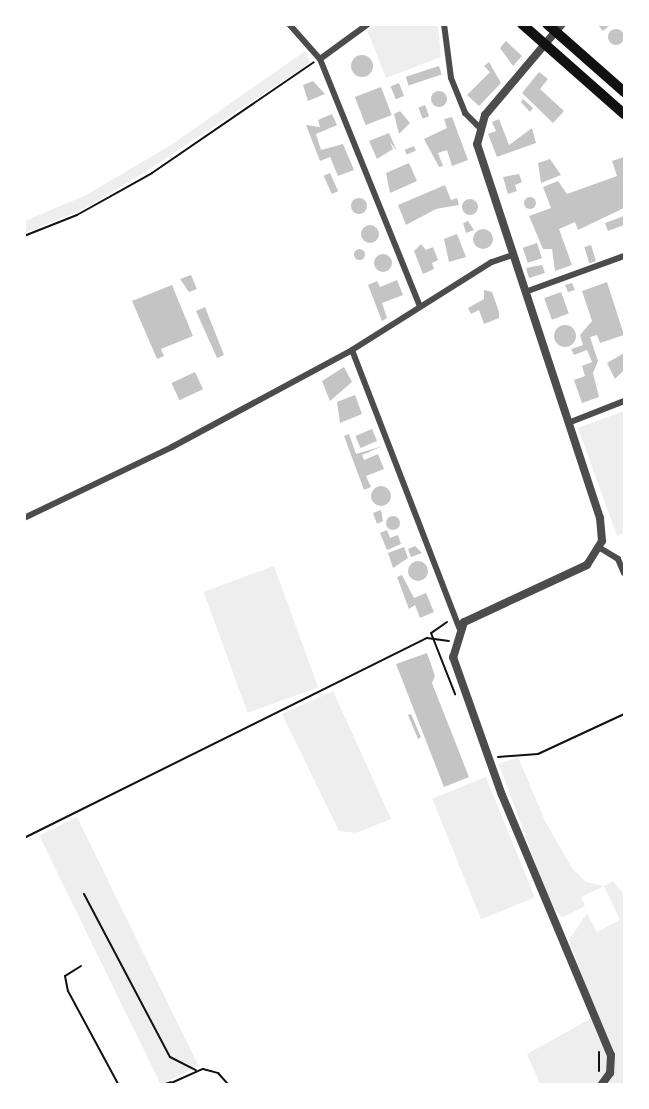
<!DOCTYPE html>
<html>
<head>
<meta charset="utf-8">
<style>
	body { margin:0 }
	#map { position:relative; width:649px; height:1109px; overflow:hidden; background:#fff; font-family:"Titillium Web",sans-serif }
	div>[style] { position:absolute }
	.green>* { inset:0; background:#eee; transform-origin:0 0 }
	.building>* { inset:0; background:#c4c4c4; transform-origin:0 0 }
	.round { border-radius:50% }
	.path>* { height:2px; margin:-1px; padding:0 1px; transform-origin:1px; border-radius:1px; background:#111 }
	.minor>* { height:6px; margin:-3px; padding:0 3px; transform-origin:3px; border-radius:3px; background:#4c4c4c }
	.tertiary>* { height:8px; margin:-4px; padding:0 4px; transform-origin:4px; border-radius:4px; background:#4c4c4c }
	.motorway>* { height:10px; margin:-5px; padding:0 5px; transform-origin:5px; border-radius:5px; background:#111 }
	span { translate:-50% -50%; white-space:nowrap; text-align:center; line-height:1.15; -webkit-text-stroke:6px #fff; paint-order:stroke }
	.frame { position:absolute; inset:0; border:26px solid #fff; pointer-events:none }
</style>
</head>
<body>
<div id="map">
	<div class="green">
		<div style="clip-path:polygon(376px 24px,438px 25px,441px 57px,386px 78px,367px 30px)"></div>
		<div style="clip-path:polygon(305px 51px,310px 63px,148px 170px,84px 209px,25px 233px,25px 221px,86px 195px,171px 145px)"></div>
		<div style="clip-path:polygon(624px 411px,624px 533px,617px 536px,578px 428px)"></div>
		<div style="left:274px;top:566px;width:129px;height:75px;rotate:70deg"></div>
		<div style="clip-path:polygon(333px 691px,391px 819px,356px 833px,339px 831px,282px 714px)"></div>
		<div style="clip-path:polygon(518px 757px,545px 821px,572px 868px,586px 882px,604px 886px,613px 881px,624px 895px,624px 1084px,540px 1084px,527px 1054px,597px 1015px,569px 940px,587px 913px,597px 932px,620px 920px,604px 886px,581px 897px,585px 906px,568px 915px,562px 917px,551px 906px,499px 764px)"></div>
		<div style="left:486px;top:777px;width:130px;height:58px;rotate:68deg"></div>
		<div style="left:77px;top:817px;width:277px;height:42px;rotate:64deg"></div>
	</div>
	<div class="building">
		<div style="clip-path:polygon(597px 24px,611px 24px,603px 31px)"></div>
		<div class="round" style="left:608px;top:29px;width:16px;height:16px"></div>
		<div style="clip-path:polygon(506px 41px,522px 56px,513px 66px,500px 48px)"></div>
		<div class="round" style="left:351px;top:55px;width:22px;height:22px"></div>
		<div style="clip-path:polygon(489px 62px,501px 83px,479px 106px,467px 95px,490px 72px,484px 66px)"></div>
		<div style="left:439px;top:66px;width:9px;height:35px;rotate:72deg"></div>
		<div style="clip-path:polygon(539px 72px,548px 79px,540px 89px,564px 111px,553px 123px,522px 93px)"></div>
		<div style="clip-path:polygon(313px 81px,325px 94px,308px 101px,303px 85px)"></div>
		<div style="left:399px;top:83px;width:14px;height:9px;rotate:69deg"></div>
		<div style="left:381px;top:87px;width:30px;height:28px;rotate:69deg"></div>
		<div class="round" style="left:431px;top:91px;width:16px;height:16px"></div>
		<div style="clip-path:polygon(523px 99px,533px 108px,530px 112px,521px 102px)"></div>
		<div style="left:425px;top:105px;width:12px;height:7px;rotate:70deg"></div>
		<div style="clip-path:polygon(400px 111px,410px 123px,399px 134px,394px 114px)"></div>
		<div style="clip-path:polygon(332px 114px,337px 125px,316px 134px,321px 150px,343px 144px,354px 170px,338px 176px,330px 157px,320px 161px,306px 125px,320px 127px,318px 120px)"></div>
		<div style="clip-path:polygon(452px 117px,468px 160px,452px 166px,447px 150px,438px 153px,443px 166px,439px 167px,424px 139px,447px 128px,444px 119px)"></div>
		<div style="clip-path:polygon(499px 119px,509px 145px,532px 128px,536px 143px,497px 157px,488px 134px,496px 131px,492px 122px)"></div>
		<div style="clip-path:polygon(389px 133px,397px 151px,390px 142px,393px 149px,377px 159px,369px 141px)"></div>
		<div style="left:414px;top:146px;width:5px;height:10px;rotate:68deg"></div>
		<div style="clip-path:polygon(624px 157px,624px 208px,578px 230px,575px 222px,559px 229px,572px 265px,555px 271px,552px 249px,543px 249px,529px 216px,551px 208px,543px 187px,558px 181px,567px 194px,617px 176px,612px 161px)"></div>
		<div style="clip-path:polygon(550px 159px,561px 175px,541px 183px,538px 163px)"></div>
		<div style="clip-path:polygon(409px 163px,417px 181px,390px 193px,386px 173px)"></div>
		<div style="left:330px;top:173px;width:20px;height:7px;rotate:66deg"></div>
		<div style="clip-path:polygon(519px 174px,522px 182px,515px 185px,517px 191px,508px 194px,503px 177px)"></div>
		<div style="clip-path:polygon(445px 185px,451px 200px,457px 198px,459px 205px,436px 209px,406px 225px,398px 205px)"></div>
		<div class="round" style="left:524px;top:197px;width:12px;height:12px"></div>
		<div class="round" style="left:351px;top:198px;width:16px;height:16px"></div>
		<div class="round" style="left:462px;top:199px;width:16px;height:16px"></div>
		<div style="clip-path:polygon(624px 216px,624px 225px,608px 231px,605px 223px)"></div>
		<div style="clip-path:polygon(468px 221px,474px 230px,466px 233px,463px 223px)"></div>
		<div class="round" style="left:361px;top:225px;width:18px;height:18px"></div>
		<div class="round" style="left:473px;top:229px;width:20px;height:20px"></div>
		<div style="clip-path:polygon(457px 234px,466px 257px,449px 262px,444px 239px)"></div>
		<div style="left:537px;top:243px;width:16px;height:15px;rotate:72deg"></div>
		<div style="clip-path:polygon(421px 244px,426px 250px,433px 247px,438px 260px,432px 263px,434px 269px,423px 274px,414px 251px)"></div>
		<div style="left:591px;top:245px;width:17px;height:7px;rotate:73deg"></div>
		<div class="round" style="left:353.5px;top:248.5px;width:11px;height:11px"></div>
		<div class="round" style="left:374px;top:254px;width:18px;height:18px"></div>
		<div style="clip-path:polygon(542px 265px,545px 273px,529px 278px,526px 268px)"></div>
		<div style="clip-path:polygon(191px 275px,197px 289px,189px 292px,180px 279px)"></div>
		<div style="clip-path:polygon(397px 280px,403px 295px,382px 303px,387px 318px,382px 321px,368px 285px,377px 281px,380px 287px)"></div>
		<div style="clip-path:polygon(607px 282px,624px 335px,600px 343px,597px 335px,590px 337px,598px 361px,593px 373px,599px 397px,582px 403px,574px 380px,585px 376px,582px 366px,592px 362px,587px 350px,574px 355px,571px 349px,583px 345px,580px 335px,592px 321px,582px 291px)"></div>
		<div style="clip-path:polygon(572px 283px,575px 290px,568px 292px,565px 285px)"></div>
		<div style="clip-path:polygon(172px 285px,193px 336px,161px 349px,164px 356px,157px 359px,132px 301px)"></div>
		<div style="clip-path:polygon(484px 290px,492px 292px,499px 312px,499px 318px,484px 324px,479px 310px,471px 314px,468px 308px,484px 299px)"></div>
		<div style="left:561px;top:292px;width:23px;height:18px;rotate:70deg"></div>
		<div style="clip-path:polygon(205px 307px,224px 355px,217px 358px,196px 311px)"></div>
		<div class="round" style="left:554px;top:325px;width:22px;height:22px"></div>
		<div style="clip-path:polygon(624px 353px,624px 370px,615px 379px,607px 363px)"></div>
		<div style="clip-path:polygon(344px 367px,352px 382px,330px 401px,322px 381px)"></div>
		<div style="left:195px;top:372px;width:19px;height:26px;rotate:65deg"></div>
		<div style="clip-path:polygon(355px 395px,362px 414px,340px 423px,337px 402px)"></div>
		<div style="left:372px;top:429px;width:13px;height:18px;rotate:67deg"></div>
		<div style="clip-path:polygon(349px 434px,356px 454px,383px 446px,362px 455px,364px 460px,378px 454px,384px 469px,366px 476px,371px 487px,364px 490px,344px 436px)"></div>
		<div class="round" style="left:371px;top:486px;width:20px;height:20px"></div>
		<div style="clip-path:polygon(381px 510px,383px 521px,377px 524px,373px 513px)"></div>
		<div class="round" style="left:386px;top:516px;width:14px;height:14px"></div>
		<div style="clip-path:polygon(387px 530px,390px 538px,398px 535px,401px 544px,387px 550px,380px 533px)"></div>
		<div style="clip-path:polygon(415px 546px,422px 553px,411px 557px,408px 549px)"></div>
		<div style="clip-path:polygon(404px 547px,408px 558px,393px 568px,388px 553px)"></div>
		<div class="round" style="left:408px;top:561px;width:20px;height:20px"></div>
		<div style="clip-path:polygon(402px 575px,414px 598px,426px 593px,434px 612px,420px 618px,415px 605px,409px 609px,397px 577px)"></div>
		<div style="clip-path:polygon(427px 653px,435px 676px,432px 683px,469px 777px,444px 787px,396px 664px)"></div>
		<div style="clip-path:polygon(411px 714px,421px 737px,418px 739px,408px 715px)"></div>
	</div>
	<div class="path">
		<div style="left:24px;top:236px;width:57px;rotate:-21.6deg"></div>
		<div style="left:77px;top:215px;width:86px;rotate:-29.2deg"></div>
		<div style="left:152px;top:173px;width:196px;rotate:-34.4deg"></div>
		<div style="left:447px;top:622px;width:19px;rotate:145deg"></div>
		<div style="left:431px;top:633px;width:66px;rotate:68.5deg"></div>
		<div style="left:498px;top:757px;width:40px;rotate:-4.3deg"></div>
		<div style="left:538px;top:754px;width:95px;rotate:-24.9deg"></div>
		<div style="left:24px;top:838px;width:450px;rotate:-26.4deg"></div>
		<div style="left:427px;top:638px;width:22px;rotate:8deg"></div>
		<div style="left:84px;top:894px;width:184px;rotate:62.2deg"></div>
		<div style="left:170px;top:1057px;width:29px;rotate:27deg"></div>
		<div style="left:81px;top:966px;width:19px;rotate:148deg"></div>
		<div style="left:65px;top:976px;width:15px;rotate:79deg"></div>
		<div style="left:68px;top:991px;width:106px;rotate:61.7deg"></div>
		<div style="left:599px;top:1071px;width:19px;rotate:-90deg"></div>
		<div style="left:165px;top:1084px;width:6px;rotate:-18deg"></div>
		<div style="left:169px;top:1084px;width:37px;rotate:-24deg"></div>
		<div style="left:203px;top:1069px;width:16px;rotate:15deg"></div>
		<div style="left:218px;top:1073px;width:15px;rotate:48deg"></div>
	</div>
	<div class="minor">
		<div style="left:289px;top:24px;width:47px;rotate:48.5deg"></div>
		<div style="left:444px;top:24px;width:54px;rotate:82.6deg"></div>
		<div style="left:451px;top:78px;width:38px;rotate:68deg"></div>
		<div style="left:465px;top:113px;width:20px;rotate:45deg"></div>
		<div style="left:320px;top:59px;width:266px;rotate:68deg"></div>
		<div style="left:320px;top:59px;width:59px;rotate:-36.1deg"></div>
		<div style="left:525px;top:292px;width:105px;rotate:-20deg"></div>
		<div style="left:352px;top:350px;width:298px;rotate:68.9deg"></div>
		<div style="left:568px;top:423px;width:60px;rotate:-21.4deg"></div>
		<div style="left:24px;top:518px;width:164px;rotate:-25.6deg"></div>
		<div style="left:172px;top:447px;width:204px;rotate:-28.3deg"></div>
		<div style="left:352px;top:350px;width:165px;rotate:-32.2deg"></div>
		<div style="left:492px;top:262px;width:21px;rotate:-19deg"></div>
		<div style="left:600px;top:548px;width:21px;rotate:31deg"></div>
		<div style="left:618px;top:559px;width:15px;rotate:67deg"></div>
	</div>
	<div class="tertiary">
		<div style="left:562px;top:24px;width:119px;rotate:130.2deg"></div>
		<div style="left:485px;top:115px;width:30px;rotate:105deg"></div>
		<div style="left:477px;top:144px;width:394px;rotate:71.8deg"></div>
		<div style="left:600px;top:518px;width:23px;rotate:85deg"></div>
		<div style="left:602px;top:541px;width:28px;rotate:122deg"></div>
		<div style="left:587px;top:565px;width:136px;rotate:155.1deg"></div>
		<div style="left:464px;top:622px;width:37px;rotate:107deg"></div>
		<div style="left:453px;top:657px;width:146px;rotate:70.5deg"></div>
		<div style="left:502px;top:795px;width:282px;rotate:67.3deg"></div>
		<div style="left:611px;top:1055px;width:18px;rotate:93deg"></div>
		<div style="left:610px;top:1073px;width:14px;rotate:126deg"></div>
	</div>
	<div class="motorway">
		<div style="left:522px;top:24px;width:136px;rotate:41.4deg"></div>
		<div style="left:547px;top:24px;width:103px;rotate:41.4deg"></div>
	</div>
	<div class="frame"></div>
</div>
</body>
</html>
